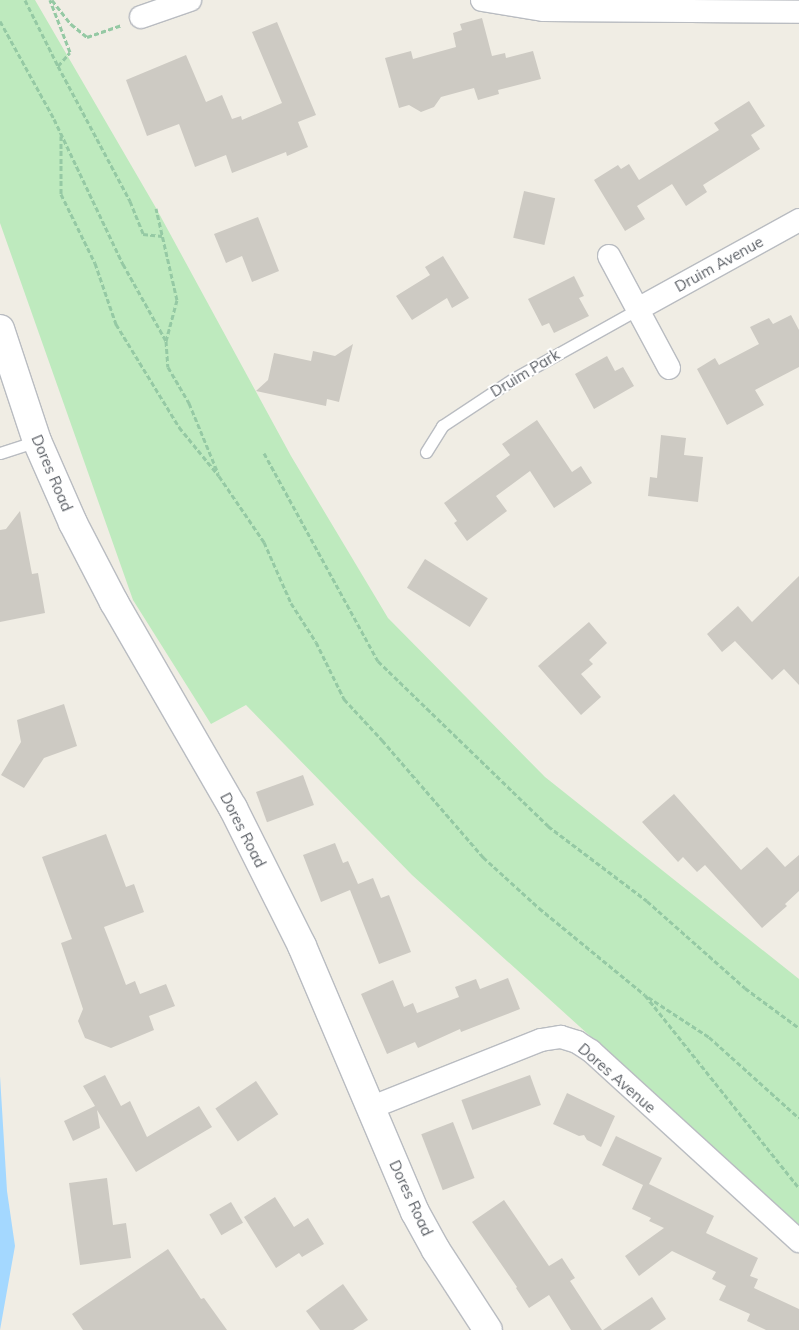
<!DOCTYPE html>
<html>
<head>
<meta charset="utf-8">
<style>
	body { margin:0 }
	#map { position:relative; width:799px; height:1330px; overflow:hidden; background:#f0ede4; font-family:Mulish,sans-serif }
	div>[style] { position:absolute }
	.green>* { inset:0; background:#beeabe }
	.water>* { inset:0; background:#a4d8ff }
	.building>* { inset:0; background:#cdcac3; transform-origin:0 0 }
	.path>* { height:3px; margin-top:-1.5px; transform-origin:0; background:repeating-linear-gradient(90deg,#95c9a4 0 5px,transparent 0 7.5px) }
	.roads { filter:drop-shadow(1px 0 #b9bcc1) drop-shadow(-1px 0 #b9bcc1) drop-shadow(0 1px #b9bcc1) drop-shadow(0 -1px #b9bcc1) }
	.service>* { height:11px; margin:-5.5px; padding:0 5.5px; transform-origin:5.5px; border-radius:5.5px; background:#fff }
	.minor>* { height:22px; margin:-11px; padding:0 11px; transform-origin:11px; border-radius:11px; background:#fff }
	.secondary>* { height:28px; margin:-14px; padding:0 14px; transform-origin:14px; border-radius:14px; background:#fff }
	span { translate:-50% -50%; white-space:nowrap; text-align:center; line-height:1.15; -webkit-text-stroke:4px #fff; paint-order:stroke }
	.street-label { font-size:15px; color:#5c6066 }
</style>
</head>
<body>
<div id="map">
	<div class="green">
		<div style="clip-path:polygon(0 0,35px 0,156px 208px,291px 456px,388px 618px,545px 777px,799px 979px,799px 1225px,412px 875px,246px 705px,211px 724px,133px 600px,0 223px)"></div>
	</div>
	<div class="water">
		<div style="clip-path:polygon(0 1076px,7px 1191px,15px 1246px,0 1330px)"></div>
	</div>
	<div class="building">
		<div style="clip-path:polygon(482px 18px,492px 56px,505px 53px,506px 58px,533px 51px,541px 79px,498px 90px,499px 94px,478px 100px,474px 88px,441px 97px,434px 107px,421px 112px,409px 105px,399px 108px,385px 58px,411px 51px,413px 59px,456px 47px,453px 33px,462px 30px,460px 24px)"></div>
		<div style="clip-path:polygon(277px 22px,316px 115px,298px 122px,308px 147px,287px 156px,286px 152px,232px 173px,226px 155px,195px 167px,179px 124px,147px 136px,126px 80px,186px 55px,206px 102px,222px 95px,232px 119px,241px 116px,242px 120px,282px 103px,252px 32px)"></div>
		<div style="clip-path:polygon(749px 101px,765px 126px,751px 135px,760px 149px,703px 185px,707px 192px,686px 206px,672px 184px,637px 206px,645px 219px,625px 231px,594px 180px,618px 165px,621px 169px,629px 164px,639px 180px,719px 130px,714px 123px)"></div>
		<div style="left:524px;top:191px;width:32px;height:48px;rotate:13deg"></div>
		<div style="clip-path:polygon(258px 217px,279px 271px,252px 282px,242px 256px,226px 263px,214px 234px)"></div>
		<div style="clip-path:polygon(443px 256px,469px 298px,452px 308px,447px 298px,412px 320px,396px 296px,430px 275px,425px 267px)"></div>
		<div style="clip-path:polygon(574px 276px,584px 296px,579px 298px,589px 316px,554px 333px,549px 323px,542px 326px,528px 299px)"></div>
		<div style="clip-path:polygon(791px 315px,799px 330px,799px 367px,755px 390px,764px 405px,727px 425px,697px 369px,715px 358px,719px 365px,759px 344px,750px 327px,769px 318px,773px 324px)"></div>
		<div style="clip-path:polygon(353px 344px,339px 402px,327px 399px,326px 406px,256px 391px,268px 380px,274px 353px,311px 361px,313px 351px,335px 356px)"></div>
		<div style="clip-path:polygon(607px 356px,615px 371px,623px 367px,634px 386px,594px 409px,575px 374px)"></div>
		<div style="clip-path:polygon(537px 420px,572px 472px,581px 466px,592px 483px,554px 508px,530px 471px,496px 496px,507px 511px,467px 541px,454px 523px,457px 521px,444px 503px,510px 455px,502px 444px)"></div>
		<div style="clip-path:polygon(661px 435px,686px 438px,684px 455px,703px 457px,698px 502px,648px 496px,650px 477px,657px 478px)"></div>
		<div style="clip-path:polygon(20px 511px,32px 574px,38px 573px,45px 613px,0 622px,0 530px,6px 529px)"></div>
		<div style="left:425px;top:559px;width:74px;height:34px;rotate:32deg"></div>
		<div style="clip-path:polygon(799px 576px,799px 685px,784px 669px,772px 680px,735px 641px,722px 652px,707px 634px,738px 606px,752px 622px)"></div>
		<div style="clip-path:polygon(589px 622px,607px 643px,589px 660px,593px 664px,581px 674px,601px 697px,581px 715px,538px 666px)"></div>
		<div style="clip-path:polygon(64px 704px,77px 746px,44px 758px,24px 788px,1px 775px,21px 742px,17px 720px)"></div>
		<div style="left:303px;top:775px;width:32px;height:50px;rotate:70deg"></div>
		<div style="clip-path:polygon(674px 794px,741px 870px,767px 847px,785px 867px,799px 855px,799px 891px,785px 904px,787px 906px,762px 928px,705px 865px,697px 872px,683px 857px,678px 862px,642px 822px)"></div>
		<div style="clip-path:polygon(106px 834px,126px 887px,134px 884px,144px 912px,104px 927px,126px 985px,135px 981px,140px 994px,166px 984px,175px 1006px,149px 1016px,154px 1030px,111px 1048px,85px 1038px,78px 1021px,83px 1009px,61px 943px,72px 939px,42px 857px)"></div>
		<div style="clip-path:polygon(335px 843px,343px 863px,348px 861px,358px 884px,373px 878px,381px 898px,389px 895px,411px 952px,379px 964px,350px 890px,321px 902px,303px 855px)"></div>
		<div style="clip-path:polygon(508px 978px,520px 1009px,461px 1032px,460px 1029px,418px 1048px,415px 1042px,387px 1054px,361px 994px,393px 980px,404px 1007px,413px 1003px,417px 1013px,459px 997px,455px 987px,476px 979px,480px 989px)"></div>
		<div style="clip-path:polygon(105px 1075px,121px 1106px,130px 1101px,147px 1137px,199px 1106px,212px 1127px,136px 1172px,97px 1110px,100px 1128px,73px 1141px,64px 1121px,95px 1106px,83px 1086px)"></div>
		<div style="left:530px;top:1075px;width:32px;height:73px;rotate:70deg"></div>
		<div style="left:256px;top:1081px;width:40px;height:49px;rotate:56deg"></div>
		<div style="clip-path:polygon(567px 1093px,615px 1116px,601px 1147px,587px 1140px,584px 1135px,579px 1136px,553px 1124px)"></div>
		<div style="left:453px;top:1122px;width:60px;height:34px;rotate:69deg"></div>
		<div style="clip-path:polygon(616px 1136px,662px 1158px,649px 1184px,714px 1216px,706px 1233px,758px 1258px,750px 1276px,758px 1279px,754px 1288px,799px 1309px,799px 1330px,766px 1330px,747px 1321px,750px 1314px,719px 1300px,726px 1286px,712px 1279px,716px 1272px,672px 1251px,639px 1276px,625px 1256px,664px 1228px,649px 1221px,651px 1218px,632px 1209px,643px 1185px,602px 1165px)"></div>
		<div style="clip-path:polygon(107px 1178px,113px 1225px,126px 1223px,131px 1258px,80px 1265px,69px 1183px)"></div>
		<div style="clip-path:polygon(275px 1197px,294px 1227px,308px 1218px,324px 1244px,302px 1257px,299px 1253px,276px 1268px,244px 1217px)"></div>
		<div style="clip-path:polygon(504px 1200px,549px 1266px,562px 1258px,575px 1278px,570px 1281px,602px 1330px,571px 1330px,549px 1295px,529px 1308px,516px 1288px,517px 1287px,472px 1222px)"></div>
		<div style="left:231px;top:1202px;width:24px;height:25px;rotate:60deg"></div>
		<div style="clip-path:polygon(168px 1249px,201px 1299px,204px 1298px,227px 1330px,83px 1330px,72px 1314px)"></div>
		<div style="clip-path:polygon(343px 1284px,368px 1320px,353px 1330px,320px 1330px,306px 1311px)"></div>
		<div style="clip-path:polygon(652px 1297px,666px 1319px,650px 1330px,603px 1330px)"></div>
	</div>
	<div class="path">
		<div style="left:25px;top:0;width:74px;rotate:63.4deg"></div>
		<div style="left:58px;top:66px;width:18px;rotate:-49deg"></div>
		<div style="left:70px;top:52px;width:56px;rotate:-111deg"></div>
		<div style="left:52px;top:0;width:31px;rotate:52deg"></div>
		<div style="left:71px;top:24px;width:21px;rotate:39deg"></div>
		<div style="left:87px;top:37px;width:36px;rotate:-19deg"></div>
		<div style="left:0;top:21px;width:112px;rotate:61.1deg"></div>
		<div style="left:54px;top:119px;width:161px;rotate:64.6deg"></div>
		<div style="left:123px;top:264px;width:88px;rotate:60.8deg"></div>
		<div style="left:166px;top:341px;width:42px;rotate:-75deg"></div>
		<div style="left:177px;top:300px;width:94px;rotate:-102.9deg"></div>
		<div style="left:58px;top:66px;width:153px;rotate:61.9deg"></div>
		<div style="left:130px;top:201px;width:35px;rotate:68deg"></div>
		<div style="left:143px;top:234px;width:19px;rotate:6deg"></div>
		<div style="left:61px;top:136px;width:58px;rotate:90deg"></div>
		<div style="left:61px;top:194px;width:77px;rotate:63.8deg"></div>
		<div style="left:95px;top:263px;width:65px;rotate:71deg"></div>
		<div style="left:116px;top:324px;width:121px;rotate:58.5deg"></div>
		<div style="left:179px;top:427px;width:63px;rotate:50.8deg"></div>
		<div style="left:219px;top:476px;width:80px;rotate:55.7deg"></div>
		<div style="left:264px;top:542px;width:67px;rotate:66.1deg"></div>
		<div style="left:291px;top:603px;width:46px;rotate:57.3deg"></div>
		<div style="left:316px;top:642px;width:64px;rotate:63.8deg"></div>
		<div style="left:344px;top:699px;width:56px;rotate:47.2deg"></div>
		<div style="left:382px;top:740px;width:155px;rotate:49.2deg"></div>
		<div style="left:483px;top:857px;width:76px;rotate:42.3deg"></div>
		<div style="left:539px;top:908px;width:137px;rotate:39.4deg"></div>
		<div style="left:645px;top:995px;width:247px;rotate:51.4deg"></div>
		<div style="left:166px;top:341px;width:26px;rotate:86deg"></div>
		<div style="left:168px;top:367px;width:42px;rotate:59.7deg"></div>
		<div style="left:189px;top:403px;width:76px;rotate:67.5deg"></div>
		<div style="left:264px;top:453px;width:237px;rotate:61.3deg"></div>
		<div style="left:378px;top:661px;width:237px;rotate:44.1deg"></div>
		<div style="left:548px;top:826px;width:124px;rotate:37.1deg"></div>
		<div style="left:647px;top:901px;width:131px;rotate:41.6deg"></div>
		<div style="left:745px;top:988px;width:67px;rotate:36.5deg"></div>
		<div style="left:648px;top:997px;width:73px;rotate:33.3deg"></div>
		<div style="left:709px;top:1037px;width:121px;rotate:42deg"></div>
	</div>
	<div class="roads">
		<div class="service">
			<div style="left:426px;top:452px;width:31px;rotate:-58deg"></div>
			<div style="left:442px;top:426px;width:85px;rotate:-33.5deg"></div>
			<div style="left:513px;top:379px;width:143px;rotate:-29.2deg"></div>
			<div style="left:0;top:453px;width:39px;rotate:-18deg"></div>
		</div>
		<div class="minor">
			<div style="left:482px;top:0;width:63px;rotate:9.2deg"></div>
			<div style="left:544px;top:10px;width:255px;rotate:0.4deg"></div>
			<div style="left:141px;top:17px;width:52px;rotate:-19.1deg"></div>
			<div style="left:609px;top:256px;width:127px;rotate:61.8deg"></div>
			<div style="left:638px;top:309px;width:184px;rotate:-28.9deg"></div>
			<div style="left:370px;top:1108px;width:184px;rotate:-21.7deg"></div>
			<div style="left:541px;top:1040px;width:20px;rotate:-9deg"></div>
			<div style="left:561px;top:1037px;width:17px;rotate:17deg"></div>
			<div style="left:577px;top:1042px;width:17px;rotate:33deg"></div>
			<div style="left:591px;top:1051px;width:282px;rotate:42.4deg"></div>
		</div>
		<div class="secondary">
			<div style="left:0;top:329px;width:118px;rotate:71.7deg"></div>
			<div style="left:37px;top:441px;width:90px;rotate:66.3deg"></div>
			<div style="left:73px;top:523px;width:89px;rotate:62.6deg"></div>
			<div style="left:114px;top:602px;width:238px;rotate:60deg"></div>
			<div style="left:233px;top:808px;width:154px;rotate:63.4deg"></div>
			<div style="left:302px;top:946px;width:289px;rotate:67deg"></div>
			<div style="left:415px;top:1212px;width:43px;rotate:61.1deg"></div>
			<div style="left:436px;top:1250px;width:95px;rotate:57deg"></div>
		</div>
	</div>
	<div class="street-label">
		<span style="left:719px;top:264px;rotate:-29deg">Druim Avenue</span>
		<span style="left:525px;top:373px;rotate:-31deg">Druim Park</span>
		<span style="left:52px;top:473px;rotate:67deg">Dores Road</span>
		<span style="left:243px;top:830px;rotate:63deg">Dores Road</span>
		<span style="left:617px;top:1078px;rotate:41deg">Dores Avenue</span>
		<span style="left:411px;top:1198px;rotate:65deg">Dores Road</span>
	</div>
</div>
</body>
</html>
